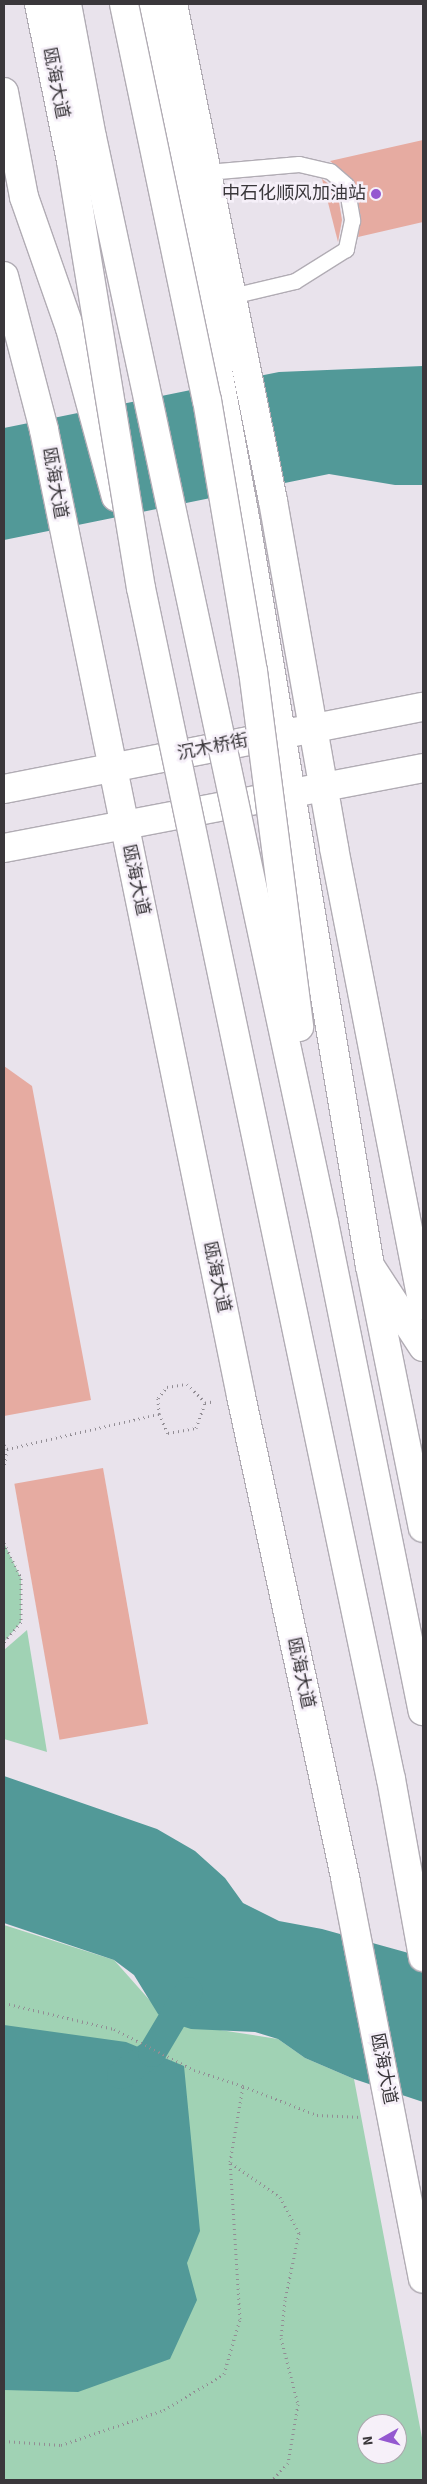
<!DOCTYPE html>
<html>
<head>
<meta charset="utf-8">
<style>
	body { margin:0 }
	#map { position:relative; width:427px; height:2484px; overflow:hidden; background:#e9e3ec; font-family:"Source Sans 3","Noto Sans SC",sans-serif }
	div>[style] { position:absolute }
	.green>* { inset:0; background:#a0d2b4 }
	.water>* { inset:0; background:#529998 }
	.canal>* { height:28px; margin:-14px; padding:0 14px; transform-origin:14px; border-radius:14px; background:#529998 }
	.building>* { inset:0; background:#e6aba1; transform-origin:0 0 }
	.path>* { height:3px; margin-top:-1.5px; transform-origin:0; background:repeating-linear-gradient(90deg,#928d94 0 1px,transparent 0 5px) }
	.roads { filter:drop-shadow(1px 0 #b1acb4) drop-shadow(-1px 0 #b1acb4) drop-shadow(0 1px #b1acb4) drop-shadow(0 -1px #b1acb4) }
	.lane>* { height:15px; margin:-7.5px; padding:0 7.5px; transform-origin:7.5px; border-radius:7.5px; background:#fff }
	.secondary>* { height:28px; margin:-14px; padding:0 14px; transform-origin:14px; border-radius:14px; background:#fff }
	.primary>* { height:28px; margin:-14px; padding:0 14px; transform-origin:14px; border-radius:14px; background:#fff }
	.highway>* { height:28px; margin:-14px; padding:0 14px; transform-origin:14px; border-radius:14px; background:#fff }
	.bridges { filter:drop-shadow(1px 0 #b1acb4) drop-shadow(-1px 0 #b1acb4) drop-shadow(0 1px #b1acb4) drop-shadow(0 -1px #b1acb4) }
	.highway-bridge>* { height:28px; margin:-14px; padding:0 14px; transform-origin:14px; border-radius:14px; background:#fff }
	.dots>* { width:14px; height:14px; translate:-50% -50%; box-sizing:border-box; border:2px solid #f6f0f9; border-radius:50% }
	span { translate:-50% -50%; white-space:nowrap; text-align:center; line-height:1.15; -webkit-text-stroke:5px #f6f0f9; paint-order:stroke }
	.street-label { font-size:18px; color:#3a373b }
	.poi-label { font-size:18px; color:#3a373b }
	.right { translate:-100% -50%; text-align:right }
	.frame { position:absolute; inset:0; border:5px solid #3a373b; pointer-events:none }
	.north { position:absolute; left:357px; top:2414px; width:50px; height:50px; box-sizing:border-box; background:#f6f0f9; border:1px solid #aba6ad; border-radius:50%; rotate:263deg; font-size:14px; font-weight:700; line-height:20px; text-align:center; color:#3a373b }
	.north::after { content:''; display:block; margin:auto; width:18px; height:22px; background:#9458d0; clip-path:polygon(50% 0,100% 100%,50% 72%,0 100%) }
</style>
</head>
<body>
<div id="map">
	<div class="green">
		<div style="clip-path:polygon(4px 1543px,21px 1578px,21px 1622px,4px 1642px)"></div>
		<div style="clip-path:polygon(27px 1630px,47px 1752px,4px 1739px,4px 1650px)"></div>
		<div style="clip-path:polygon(evenodd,4px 1925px,114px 1960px,169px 2022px,278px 2039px,305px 2058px,354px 2079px,423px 2443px,423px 2480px,4px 2480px,4px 1925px,367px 2424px,397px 2424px,397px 2454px,367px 2454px,367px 2424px)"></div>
	</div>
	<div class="water">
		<div style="clip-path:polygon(423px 366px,423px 485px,395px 485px,329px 474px,4px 540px,4px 428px,279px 372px)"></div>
		<div style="clip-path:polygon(4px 1776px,157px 1829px,195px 1851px,225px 1878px,243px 1903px,279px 1921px,322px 1929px,423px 1957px,423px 2102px,354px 2079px,305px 2058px,278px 2039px,255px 2032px,191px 2029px,169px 2022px,158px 2014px,134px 1975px,114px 1960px,4px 1923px)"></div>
		<div style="clip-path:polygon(4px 2025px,126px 2042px,184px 2066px,200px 2231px,187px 2263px,197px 2300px,170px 2359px,78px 2392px,4px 2390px)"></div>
	</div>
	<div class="canal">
		<div style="left:121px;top:2075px;width:38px;rotate:-35deg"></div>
		<div style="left:152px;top:2053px;width:72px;rotate:-59.2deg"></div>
	</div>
	<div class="building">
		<div style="clip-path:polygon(423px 140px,423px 222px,358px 237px,361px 219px,355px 183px,330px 161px)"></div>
		<div style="clip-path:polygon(322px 179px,337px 190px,342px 220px,338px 242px)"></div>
		<div style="clip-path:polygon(4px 1066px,32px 1086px,91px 1400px,4px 1416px)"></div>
		<div style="left:103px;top:1468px;width:260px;height:90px;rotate:80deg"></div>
	</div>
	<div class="path">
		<div style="left:159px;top:1414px;width:16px;rotate:-94deg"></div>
		<div style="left:158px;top:1398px;width:14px;rotate:-51deg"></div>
		<div style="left:167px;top:1387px;width:20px;rotate:-9deg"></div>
		<div style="left:187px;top:1384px;width:25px;rotate:45deg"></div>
		<div style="left:4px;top:1445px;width:5px;rotate:53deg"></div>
		<div style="left:7px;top:1449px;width:19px;rotate:99deg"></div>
		<div style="left:7px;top:1449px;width:156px;rotate:-13deg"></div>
		<div style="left:159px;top:1414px;width:21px;rotate:65deg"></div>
		<div style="left:168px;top:1433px;width:28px;rotate:-10deg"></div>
		<div style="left:196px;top:1428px;width:27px;rotate:-70deg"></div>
		<div style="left:205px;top:1403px;width:10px;rotate:-11deg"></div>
		<div style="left:4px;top:1543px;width:39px;rotate:64deg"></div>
		<div style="left:21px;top:1578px;width:44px;rotate:90deg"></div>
		<div style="left:21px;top:1622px;width:26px;rotate:130deg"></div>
		<div style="left:4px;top:2003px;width:113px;rotate:13.3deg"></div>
		<div style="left:114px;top:2029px;width:90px;rotate:27.1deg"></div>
		<div style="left:194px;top:2070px;width:52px;rotate:18.1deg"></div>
		<div style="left:231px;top:2163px;width:60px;rotate:34.8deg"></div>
		<div style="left:280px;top:2197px;width:41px;rotate:62.2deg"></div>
		<div style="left:299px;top:2233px;width:68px;rotate:101.8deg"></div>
		<div style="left:285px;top:2300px;width:38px;rotate:96deg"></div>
		<div style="left:281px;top:2338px;width:68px;rotate:75.6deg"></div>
		<div style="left:298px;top:2404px;width:60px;rotate:99.6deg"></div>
		<div style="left:288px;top:2463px;width:23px;rotate:133deg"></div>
		<div style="left:4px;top:2441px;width:57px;rotate:4deg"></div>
		<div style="left:61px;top:2445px;width:109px;rotate:-18.8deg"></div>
		<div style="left:164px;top:2410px;width:70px;rotate:-31deg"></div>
		<div style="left:224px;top:2374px;width:57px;rotate:-73.8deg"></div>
		<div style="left:240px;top:2319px;width:157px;rotate:-93.6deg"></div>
		<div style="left:230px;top:2162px;width:77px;rotate:-80.3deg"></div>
		<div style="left:243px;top:2086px;width:79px;rotate:21.4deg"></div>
		<div style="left:317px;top:2115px;width:45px;rotate:2.5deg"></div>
	</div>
	<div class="roads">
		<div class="lane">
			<div style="left:207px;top:172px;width:92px;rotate:-5deg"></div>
			<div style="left:299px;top:164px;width:32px;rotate:13deg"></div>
			<div style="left:330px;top:171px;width:21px;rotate:41deg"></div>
			<div style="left:346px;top:185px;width:36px;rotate:80deg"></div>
			<div style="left:352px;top:220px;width:30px;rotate:102deg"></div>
			<div style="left:346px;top:249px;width:60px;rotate:147.9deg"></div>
			<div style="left:295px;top:281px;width:65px;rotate:166.6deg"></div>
		</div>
		<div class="secondary">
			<div style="left:173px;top:4px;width:507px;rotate:78.62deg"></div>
			<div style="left:273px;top:501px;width:352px;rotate:80deg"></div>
			<div style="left:334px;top:848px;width:466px;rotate:79deg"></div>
			<div style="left:4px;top:789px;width:427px;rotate:-11.1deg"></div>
			<div style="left:4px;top:848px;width:427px;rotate:-10.8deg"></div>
			<div style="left:370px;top:1266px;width:97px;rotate:56.8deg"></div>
		</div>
		<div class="primary">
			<div style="left:151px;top:4px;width:528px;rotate:79.63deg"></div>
			<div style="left:246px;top:523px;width:753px;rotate:80.53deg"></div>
			<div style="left:370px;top:1266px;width:267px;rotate:78.6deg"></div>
			<div style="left:4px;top:276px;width:159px;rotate:75.4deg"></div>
			<div style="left:44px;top:430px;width:986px;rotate:78.47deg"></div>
			<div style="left:241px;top:1396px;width:498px;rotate:77.8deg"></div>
			<div style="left:346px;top:1883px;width:403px;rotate:79deg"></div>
		</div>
		<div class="highway">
			<div style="left:4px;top:92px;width:107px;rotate:79.2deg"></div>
			<div style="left:24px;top:197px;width:139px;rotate:70.7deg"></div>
			<div style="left:70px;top:328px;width:175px;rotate:74.8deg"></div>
		</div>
	</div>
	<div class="bridges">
		<div class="highway-bridge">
			<div style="left:39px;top:4px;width:160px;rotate:78.5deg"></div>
			<div style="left:71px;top:161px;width:433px;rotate:80.7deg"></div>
			<div style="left:141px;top:588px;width:1217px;rotate:78.15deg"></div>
			<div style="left:391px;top:1779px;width:181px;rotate:79.8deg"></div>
			<div style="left:67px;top:4px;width:135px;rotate:79.4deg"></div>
			<div style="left:92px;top:137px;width:1110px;rotate:77.93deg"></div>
			<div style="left:324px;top:1222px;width:499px;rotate:78.6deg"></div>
			<div style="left:124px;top:4px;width:405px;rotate:78.2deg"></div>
			<div style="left:207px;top:400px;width:275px;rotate:80.4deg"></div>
			<div style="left:253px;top:671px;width:359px;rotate:82.6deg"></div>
		</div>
	</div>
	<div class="dots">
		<div style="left:376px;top:194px;background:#9458d0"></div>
	</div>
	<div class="street-label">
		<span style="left:55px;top:83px;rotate:79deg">瓯海大道</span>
		<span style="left:54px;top:483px;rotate:80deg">瓯海大道</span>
		<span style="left:213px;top:748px;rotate:-11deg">沉木桥街</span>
		<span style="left:135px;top:880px;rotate:78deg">瓯海大道</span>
		<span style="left:216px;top:1277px;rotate:78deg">瓯海大道</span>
		<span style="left:300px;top:1673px;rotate:78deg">瓯海大道</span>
		<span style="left:383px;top:2069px;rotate:79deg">瓯海大道</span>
	</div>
	<div class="poi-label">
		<span class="right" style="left:366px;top:194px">中石化顺风加油站</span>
	</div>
	<div class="frame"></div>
	<div class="north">N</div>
</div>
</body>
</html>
